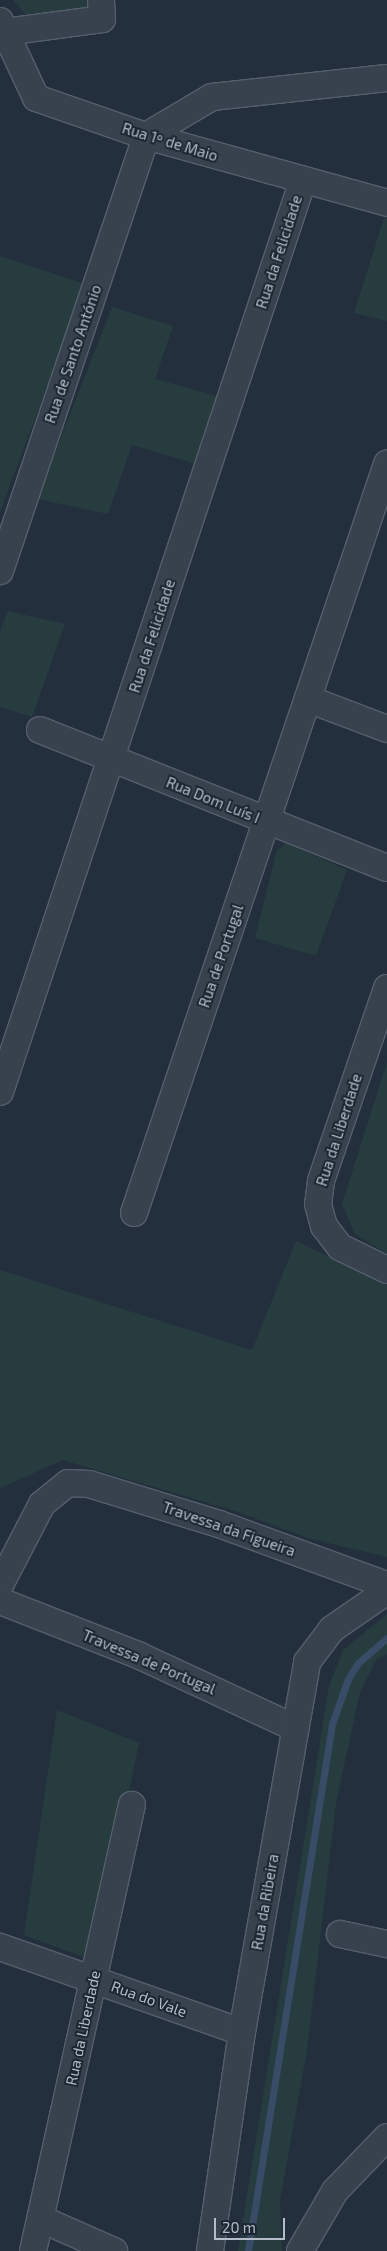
<!DOCTYPE html>
<html>
<head>
<meta charset="utf-8">
<style>
	body { margin:0 }
	#map { position:relative; width:387px; height:2251px; overflow:hidden; background:#242f3e; font-family:"Exo 2",sans-serif }
	div>[style] { position:absolute }
	.green>* { inset:0; background:#263c3f }
	.stream>* { height:7px; margin:-3.5px; padding:0 3.5px; transform-origin:3.5px; border-radius:3.5px; background:#394c67 }
	.roads { filter:drop-shadow(1px 0 #565f6c) drop-shadow(-1px 0 #565f6c) drop-shadow(0 1px #565f6c) drop-shadow(0 -1px #565f6c) }
	.minor>* { height:26px; margin:-13px; padding:0 13px; transform-origin:13px; border-radius:13px; background:#38414e }
	span { translate:-50% -50%; white-space:nowrap; text-align:center; line-height:1.15; -webkit-text-stroke:4px #1d2633; paint-order:stroke }
	.street-label { font-size:15px; color:#b4bcc9 }
	.scale { position:absolute; left:214px; top:2218px; width:71px; height:22px; box-sizing:border-box; border:2px solid #b4bcc9; border-top:0; padding-left:6px; font-size:15px; line-height:18px; white-space:nowrap; color:#b4bcc9; -webkit-text-stroke:4px #1d2633; paint-order:stroke }
</style>
</head>
<body>
<div id="map">
	<div class="green">
		<div style="clip-path:polygon(13px 0,93px 0,83px 11px,25px 14px)"></div>
		<div style="clip-path:polygon(384px 218px,387px 219px,387px 321px,354px 313px)"></div>
		<div style="clip-path:polygon(0 256px,85px 284px,0 512px)"></div>
		<div style="clip-path:polygon(112px 307px,173px 326px,155px 379px,221px 397px,196px 464px,132px 445px,108px 514px,37px 499px)"></div>
		<div style="clip-path:polygon(8px 611px,65px 624px,32px 717px,0 707px,0 631px)"></div>
		<div style="clip-path:polygon(287px 843px,347px 870px,316px 956px,255px 938px,277px 850px)"></div>
		<div style="clip-path:polygon(387px 1062px,387px 1254px,355px 1234px,342px 1204px)"></div>
		<div style="clip-path:polygon(296px 1241px,387px 1285px,387px 1557px,308px 1538px,232px 1510px,63px 1460px,0 1488px,0 1270px,252px 1350px)"></div>
		<div style="clip-path:polygon(387px 1614px,387px 1654px,376px 1660px,360px 1692px,336px 1803px,307px 2050px,280px 2201px,282px 2251px,238px 2251px,329px 1686px,343px 1650px)"></div>
		<div style="clip-path:polygon(57px 1710px,139px 1743px,94px 1961px,24px 1935px)"></div>
	</div>
	<div class="stream">
		<div style="left:248px;top:2251px;width:534px;rotate:-80.94deg"></div>
		<div style="left:332px;top:1724px;width:48px;rotate:-70.4deg"></div>
		<div style="left:348px;top:1679px;width:19px;rotate:-58deg"></div>
		<div style="left:358px;top:1663px;width:38px;rotate:-41deg"></div>
	</div>
	<div class="roads">
		<div class="minor">
			<div style="left:0;top:21px;width:85px;rotate:64.9deg"></div>
			<div style="left:36px;top:98px;width:116px;rotate:19.1deg"></div>
			<div style="left:146px;top:136px;width:250px;rotate:15.5deg"></div>
			<div style="left:5px;top:32px;width:98px;rotate:-7.6deg"></div>
			<div style="left:102px;top:19px;width:19px;rotate:-93deg"></div>
			<div style="left:0;top:571px;width:459px;rotate:-71.4deg"></div>
			<div style="left:146px;top:136px;width:77px;rotate:-30.6deg"></div>
			<div style="left:212px;top:97px;width:176px;rotate:-6.2deg"></div>
			<div style="left:308px;top:699px;width:85px;rotate:20.8deg"></div>
			<div style="left:40px;top:730px;width:373px;rotate:21.7deg"></div>
			<div style="left:387px;top:988px;width:204px;rotate:108.9deg"></div>
			<div style="left:321px;top:1181px;width:23px;rotate:97deg"></div>
			<div style="left:318px;top:1204px;width:23px;rotate:75deg"></div>
			<div style="left:324px;top:1226px;width:26px;rotate:53deg"></div>
			<div style="left:340px;top:1247px;width:52px;rotate:26.1deg"></div>
			<div style="left:0;top:1092px;width:961px;rotate:-71.62deg"></div>
			<div style="left:134px;top:1213px;width:791px;rotate:-71.34deg"></div>
			<div style="left:0;top:1585px;width:91px;rotate:-62.6deg"></div>
			<div style="left:42px;top:1504px;width:33px;rotate:-39deg"></div>
			<div style="left:68px;top:1483px;width:21px;rotate:3deg"></div>
			<div style="left:89px;top:1484px;width:136px;rotate:17.1deg"></div>
			<div style="left:219px;top:1524px;width:179px;rotate:20deg"></div>
			<div style="left:0;top:1601px;width:150px;rotate:21.4deg"></div>
			<div style="left:140px;top:1656px;width:171px;rotate:24.9deg"></div>
			<div style="left:340px;top:1934px;width:48px;rotate:12deg"></div>
			<div style="left:0;top:1947px;width:256px;rotate:19.4deg"></div>
			<div style="left:41px;top:2219px;width:80px;rotate:23.7deg"></div>
			<div style="left:33px;top:2251px;width:457px;rotate:-77.5deg"></div>
			<div style="left:210px;top:2251px;width:221px;rotate:-81.7deg"></div>
			<div style="left:242px;top:2032px;width:376px;rotate:-80deg"></div>
			<div style="left:307px;top:1662px;width:41px;rotate:-52.9deg"></div>
			<div style="left:332px;top:1629px;width:67px;rotate:-34.6deg"></div>
			<div style="left:300px;top:2251px;width:69px;rotate:-59.7deg"></div>
			<div style="left:335px;top:2191px;width:75px;rotate:-46.1deg"></div>
		</div>
	</div>
	<div class="street-label">
		<span style="left:170px;top:142px;rotate:17deg">Rua 1º de Maio</span>
		<span style="left:279px;top:252px;rotate:-72deg">Rua da Felicidade</span>
		<span style="left:73px;top:354px;rotate:-71deg">Rua de Santo António</span>
		<span style="left:152px;top:636px;rotate:-72deg">Rua da Felicidade</span>
		<span style="left:213px;top:800px;rotate:22deg">Rua Dom Luís I</span>
		<span style="left:221px;top:956px;rotate:-71deg">Rua de Portugal</span>
		<span style="left:339px;top:1130px;rotate:-72deg">Rua da Liberdade</span>
		<span style="left:229px;top:1529px;rotate:19deg">Travessa da Figueira</span>
		<span style="left:149px;top:1662px;rotate:23deg">Travessa de Portugal</span>
		<span style="left:265px;top:1902px;rotate:-80deg">Rua da Ribeira</span>
		<span style="left:149px;top:1999px;rotate:20deg">Rua do Vale</span>
		<span style="left:83px;top:2028px;rotate:-78deg">Rua da Liberdade</span>
	</div>
	<div class="scale">20 m</div>
</div>
</body>
</html>
